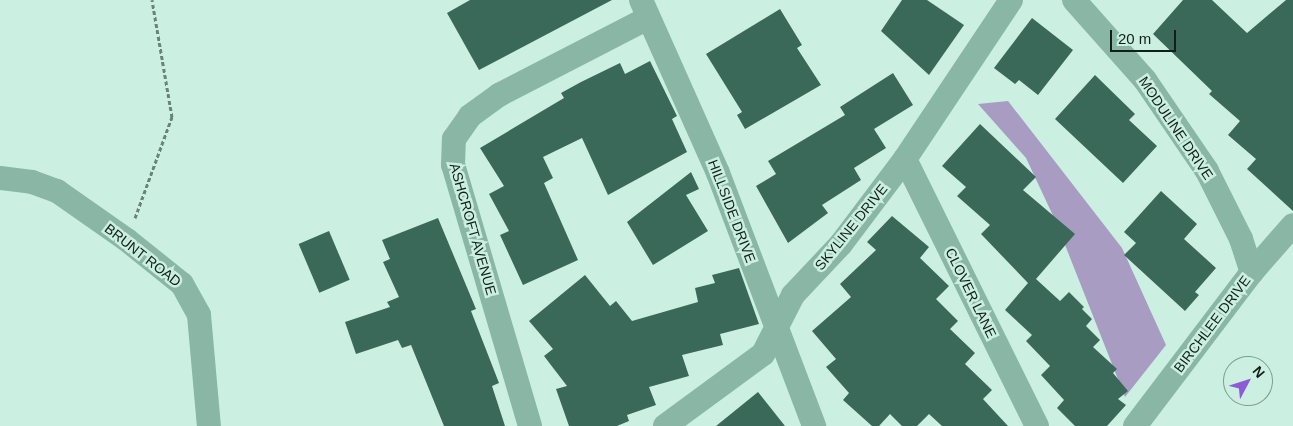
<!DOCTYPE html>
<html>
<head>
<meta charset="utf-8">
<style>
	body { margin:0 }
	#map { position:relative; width:1293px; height:426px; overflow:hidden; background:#cbf0e2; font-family:Helvetica,sans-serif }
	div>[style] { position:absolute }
	.forest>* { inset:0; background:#a89cc2 }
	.building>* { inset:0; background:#3b6959; transform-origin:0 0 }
	.path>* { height:3px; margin-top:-1.5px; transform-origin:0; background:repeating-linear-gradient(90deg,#6a8379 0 4px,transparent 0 6.5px) }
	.minor>* { height:24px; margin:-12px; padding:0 12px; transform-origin:12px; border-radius:12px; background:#8ab6a6 }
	span { translate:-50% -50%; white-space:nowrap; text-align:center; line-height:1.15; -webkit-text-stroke:5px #cbf0e2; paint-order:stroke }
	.street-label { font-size:14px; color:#111f1a }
	.north { position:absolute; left:1223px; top:356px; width:50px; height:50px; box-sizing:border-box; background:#cbf0e2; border:1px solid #819c92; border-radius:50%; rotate:50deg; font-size:14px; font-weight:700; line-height:20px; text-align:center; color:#111f1a }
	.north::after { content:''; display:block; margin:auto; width:18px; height:22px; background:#8c5bd5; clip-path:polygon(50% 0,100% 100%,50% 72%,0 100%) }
	.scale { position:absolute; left:1110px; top:30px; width:66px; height:22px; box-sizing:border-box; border:2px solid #111f1a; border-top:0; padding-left:6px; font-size:15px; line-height:18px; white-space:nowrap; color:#111f1a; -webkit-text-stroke:4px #cbf0e2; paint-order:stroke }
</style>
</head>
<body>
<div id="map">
	<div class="forest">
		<div style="clip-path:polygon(1008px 101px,1122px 248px,1166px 345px,1125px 397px,1056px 222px,1026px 158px,978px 104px)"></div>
	</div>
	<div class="building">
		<div style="clip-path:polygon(470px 0,612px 0,479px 70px,447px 13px)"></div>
		<div style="clip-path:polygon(902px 0,927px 0,964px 25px,929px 75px,881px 31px)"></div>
		<div style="clip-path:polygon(1183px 0,1212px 0,1247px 33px,1286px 0,1293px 0,1293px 211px,1247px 169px,1256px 159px,1228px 135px,1240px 121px,1209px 94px,1212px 91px,1153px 34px)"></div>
		<div style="clip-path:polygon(780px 9px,802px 45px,797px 48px,821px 85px,745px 129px,737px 115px,742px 112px,706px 54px)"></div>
		<div style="clip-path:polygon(1032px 18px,1073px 50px,1038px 95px,1019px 80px,1015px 84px,994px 68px)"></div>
		<div style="clip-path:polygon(650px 61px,677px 116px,672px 119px,687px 152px,608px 195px,582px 138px,543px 157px,553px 178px,544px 183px,578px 260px,523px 285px,500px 235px,509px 231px,489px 194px,504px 186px,480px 148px,564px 98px,561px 93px,581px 82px,620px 63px,625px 74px)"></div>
		<div style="clip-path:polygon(893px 73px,913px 105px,874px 129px,886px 148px,854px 168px,861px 180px,822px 205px,828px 213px,788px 243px,756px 186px,776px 174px,768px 161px,845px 115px,840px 107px)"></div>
		<div style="clip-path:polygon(1095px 75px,1135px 114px,1129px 120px,1157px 146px,1123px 183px,1055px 119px)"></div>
		<div style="clip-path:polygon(980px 124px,1036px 177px,1023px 190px,1075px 234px,1036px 279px,1060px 301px,1069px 292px,1084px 307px,1082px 309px,1092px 319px,1086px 326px,1100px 340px,1093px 347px,1117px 369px,1113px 373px,1128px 391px,1118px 399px,1126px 405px,1107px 426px,1075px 426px,1057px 408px,1064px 400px,1041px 375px,1050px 366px,1026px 341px,1032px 335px,1005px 310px,1028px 283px,981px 234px,990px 225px,957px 196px,966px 187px,942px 166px)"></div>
		<div style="clip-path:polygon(691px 172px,699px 189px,686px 195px,708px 231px,653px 265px,627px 222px)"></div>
		<div style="clip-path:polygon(1161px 191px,1197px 224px,1184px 239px,1216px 268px,1195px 292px,1199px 295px,1185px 311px,1124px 255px,1136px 243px,1124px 232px)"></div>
		<div style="clip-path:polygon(892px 216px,929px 247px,920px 258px,949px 286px,936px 299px,958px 321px,950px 329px,975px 353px,965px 364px,992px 390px,983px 399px,1008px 426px,942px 426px,929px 414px,917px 426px,902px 426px,890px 414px,879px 426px,872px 426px,843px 400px,849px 393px,826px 367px,836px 359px,812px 331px,851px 297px,840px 284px,876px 250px,867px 242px)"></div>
		<div style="clip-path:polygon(438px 218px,476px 309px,471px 311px,499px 383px,492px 386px,505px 426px,444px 426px,411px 345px,402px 348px,398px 340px,356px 354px,345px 322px,390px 307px,387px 302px,399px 297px,383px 262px,390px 259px,382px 240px)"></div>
		<div style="left:329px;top:231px;width:53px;height:33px;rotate:67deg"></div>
		<div style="clip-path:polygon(739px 268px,759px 324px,720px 334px,723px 345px,682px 355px,689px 376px,649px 387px,656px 405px,627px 415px,629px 421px,617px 426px,569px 426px,556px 389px,567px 386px,544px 356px,553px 349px,529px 321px,585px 275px,610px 306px,616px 301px,632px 321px,698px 302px,695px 288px,715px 283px,712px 275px)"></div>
		<div style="clip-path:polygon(758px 392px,785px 426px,716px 426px)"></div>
	</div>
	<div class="path">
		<div style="left:135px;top:218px;width:108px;rotate:-69.9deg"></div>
		<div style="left:172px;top:117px;width:119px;rotate:-99.7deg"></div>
	</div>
	<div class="minor">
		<div style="left:641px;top:0;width:189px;rotate:66deg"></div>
		<div style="left:718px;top:173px;width:271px;rotate:69.2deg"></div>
		<div style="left:1074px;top:0;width:107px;rotate:48.4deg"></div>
		<div style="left:1145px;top:80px;width:110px;rotate:55.7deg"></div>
		<div style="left:1207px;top:171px;width:76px;rotate:63.4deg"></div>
		<div style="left:1241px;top:239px;width:35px;rotate:72deg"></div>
		<div style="left:905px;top:159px;width:298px;rotate:63.7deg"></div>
		<div style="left:0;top:178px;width:32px;rotate:7deg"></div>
		<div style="left:32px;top:182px;width:27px;rotate:20deg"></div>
		<div style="left:57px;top:191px;width:85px;rotate:35deg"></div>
		<div style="left:127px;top:240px;width:70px;rotate:38.7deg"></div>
		<div style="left:182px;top:284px;width:35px;rotate:61deg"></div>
		<div style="left:199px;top:315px;width:111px;rotate:84.9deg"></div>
		<div style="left:530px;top:426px;width:272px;rotate:-106.4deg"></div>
		<div style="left:453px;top:165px;width:26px;rotate:-88deg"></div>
		<div style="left:454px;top:139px;width:28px;rotate:-55deg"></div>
		<div style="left:470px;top:116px;width:36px;rotate:-36deg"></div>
		<div style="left:499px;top:95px;width:168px;rotate:-27.3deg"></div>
		<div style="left:665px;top:426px;width:122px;rotate:-36.3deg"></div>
		<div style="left:763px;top:354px;width:66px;rotate:-63deg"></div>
		<div style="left:793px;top:295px;width:70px;rotate:-46.7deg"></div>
		<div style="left:841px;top:244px;width:106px;rotate:-53deg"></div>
		<div style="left:905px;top:159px;width:191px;rotate:-56.3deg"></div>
		<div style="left:1135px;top:426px;width:193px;rotate:-52.8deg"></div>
		<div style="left:1252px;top:272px;width:62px;rotate:-48.9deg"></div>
	</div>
	<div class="street-label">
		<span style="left:1176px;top:128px;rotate:56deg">MODULINE DRIVE</span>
		<span style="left:732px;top:211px;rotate:69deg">HILLSIDE DRIVE</span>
		<span style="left:851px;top:227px;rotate:-51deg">SKYLINE DRIVE</span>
		<span style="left:473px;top:229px;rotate:74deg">ASHCROFT AVENUE</span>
		<span style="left:143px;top:255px;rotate:38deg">BRUNT ROAD</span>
		<span style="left:971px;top:293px;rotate:64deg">CLOVER LANE</span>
		<span style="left:1212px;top:324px;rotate:-53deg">BIRCHLEE DRIVE</span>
	</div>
	<div class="north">N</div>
	<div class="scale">20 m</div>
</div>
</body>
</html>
